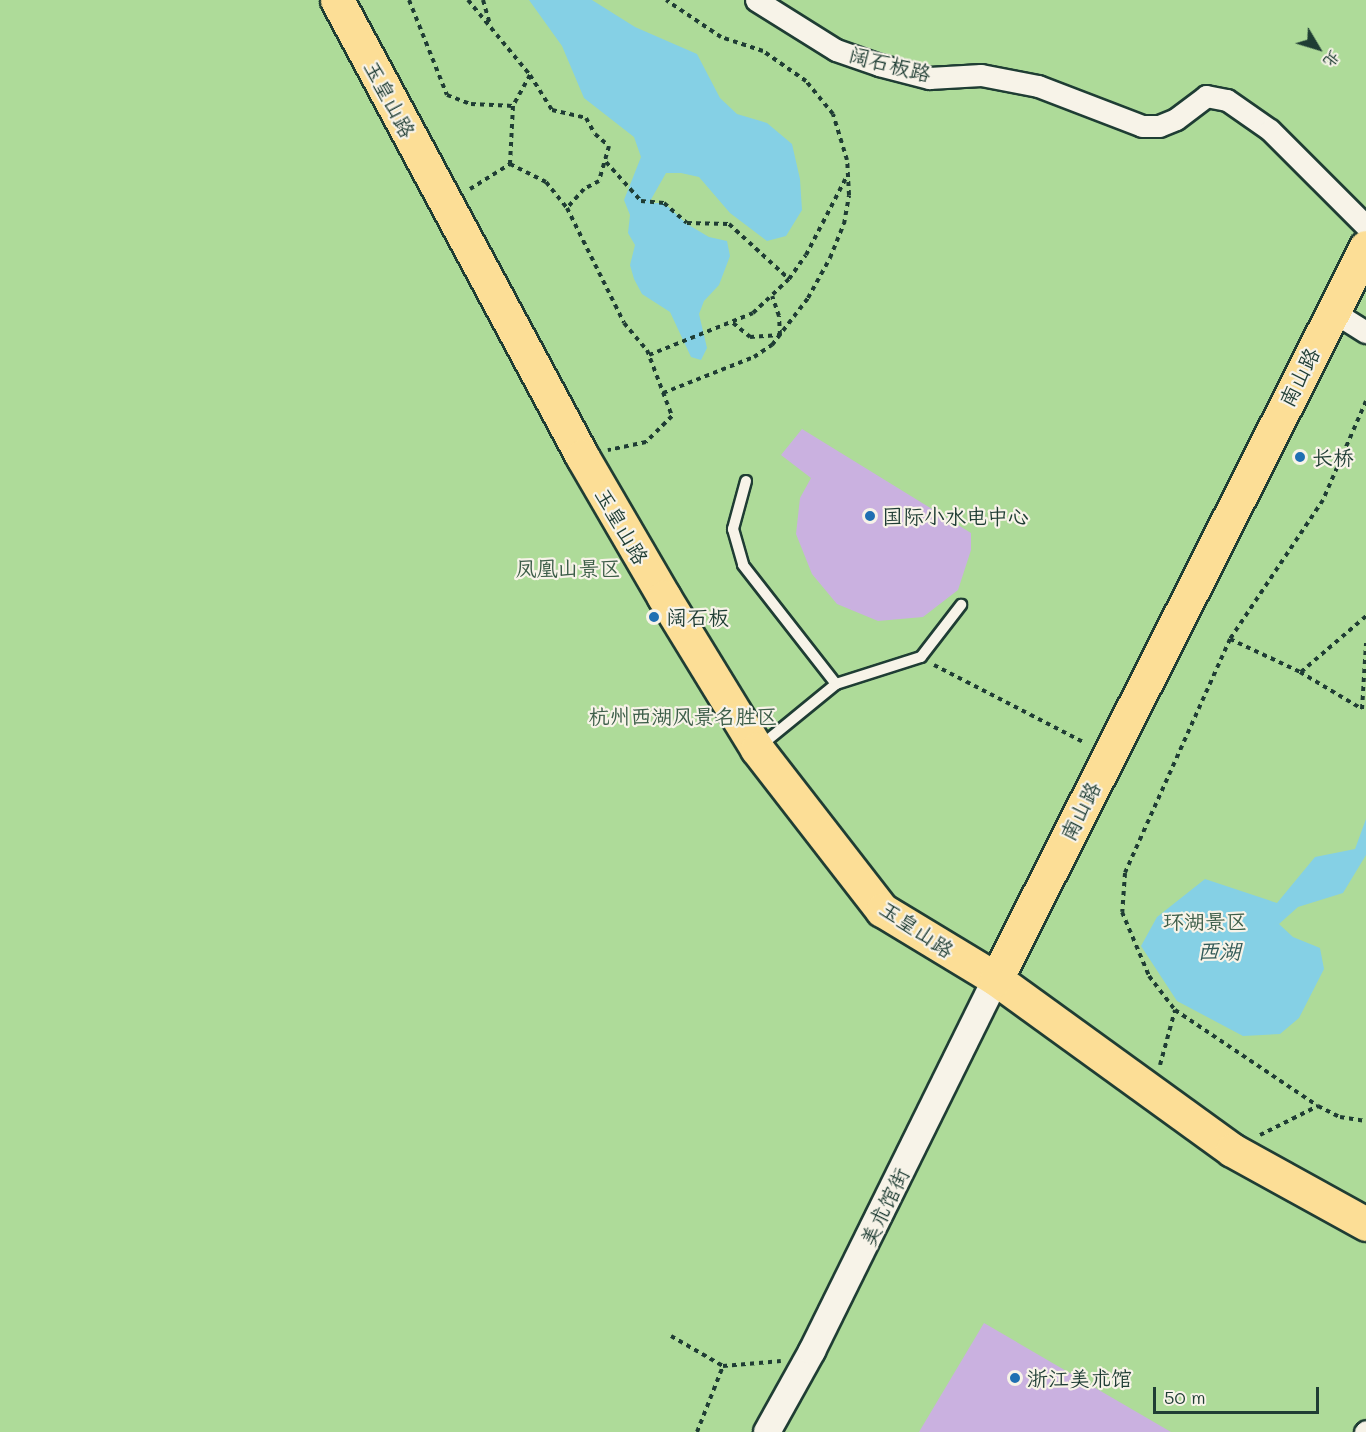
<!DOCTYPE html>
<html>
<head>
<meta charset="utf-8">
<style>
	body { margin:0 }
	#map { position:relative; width:1366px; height:1432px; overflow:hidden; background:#f7f3e8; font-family:Mali,"LXGW WenKai TC",sans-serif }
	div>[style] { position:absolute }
	.green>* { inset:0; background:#aedb99; transform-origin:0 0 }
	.water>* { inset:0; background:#85d0e5 }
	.building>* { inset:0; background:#cab1e0 }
	.path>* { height:4px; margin-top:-2px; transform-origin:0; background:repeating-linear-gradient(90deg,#1f3d34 0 4.5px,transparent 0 9px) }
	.roads { filter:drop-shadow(2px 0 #1f3d34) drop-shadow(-2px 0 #1f3d34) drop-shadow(0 2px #1f3d34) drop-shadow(0 -2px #1f3d34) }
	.service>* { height:10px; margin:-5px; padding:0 5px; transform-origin:5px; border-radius:5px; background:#f7f3e8 }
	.minor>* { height:21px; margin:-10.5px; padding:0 10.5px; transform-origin:10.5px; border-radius:10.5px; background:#f7f3e8 }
	.tertiary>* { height:26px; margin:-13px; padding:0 13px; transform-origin:13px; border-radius:13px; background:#f7f3e8 }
	.primary>* { height:33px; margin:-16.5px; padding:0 16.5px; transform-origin:16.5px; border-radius:16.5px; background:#fcde96 }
	.dots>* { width:16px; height:16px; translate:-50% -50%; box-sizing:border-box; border:3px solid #f7f3e8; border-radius:50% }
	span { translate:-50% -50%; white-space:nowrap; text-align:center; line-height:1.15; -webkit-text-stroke:4.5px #f7f3e8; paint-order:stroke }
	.street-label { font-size:21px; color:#1f3d34 }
	.poi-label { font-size:21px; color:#1f3d34 }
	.left { translate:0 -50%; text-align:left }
	.park-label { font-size:21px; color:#3c5d48 }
	.water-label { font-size:22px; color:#335a57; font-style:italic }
	.north { position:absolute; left:1288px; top:18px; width:60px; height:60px; -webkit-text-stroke:4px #f7f3e8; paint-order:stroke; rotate:128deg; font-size:16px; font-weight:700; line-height:24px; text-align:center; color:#1f3d34 }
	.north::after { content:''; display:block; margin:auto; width:21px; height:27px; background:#1f3d34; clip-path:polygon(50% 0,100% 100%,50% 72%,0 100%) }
	.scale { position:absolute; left:1153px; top:1387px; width:166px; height:27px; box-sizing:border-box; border:3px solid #1f3d34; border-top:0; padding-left:8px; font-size:18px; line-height:21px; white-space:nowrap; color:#1f3d34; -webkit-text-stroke:4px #f7f3e8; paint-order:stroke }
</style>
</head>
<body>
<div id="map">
	<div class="green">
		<div style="left:0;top:0;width:1366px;height:1432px"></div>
	</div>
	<div class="water">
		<div style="clip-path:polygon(529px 0,592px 0,635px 27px,697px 54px,720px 98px,737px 114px,767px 123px,792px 144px,800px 179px,802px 210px,786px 236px,767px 241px,730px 213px,699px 177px,681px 173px,666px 173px,649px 203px,664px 203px,687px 224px,709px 237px,727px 241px,730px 256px,719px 285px,704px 301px,699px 314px,707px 348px,701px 360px,691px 357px,670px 312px,642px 294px,634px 279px,630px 265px,635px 245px,628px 233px,630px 215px,624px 200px,641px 157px,634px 137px,584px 98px,562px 46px)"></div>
		<div style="clip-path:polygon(1366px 819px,1366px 855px,1343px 893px,1298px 907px,1279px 924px,1293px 937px,1320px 948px,1324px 969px,1299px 1018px,1280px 1034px,1243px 1036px,1177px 1001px,1141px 946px,1157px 917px,1205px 879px,1277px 903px,1315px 857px,1355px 849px)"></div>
	</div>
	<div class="building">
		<div style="clip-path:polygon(802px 429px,971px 533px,971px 550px,958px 590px,923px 617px,878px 621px,837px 604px,812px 574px,796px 534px,800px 498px,811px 478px,781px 455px)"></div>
		<div style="clip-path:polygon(984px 1323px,1171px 1432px,919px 1432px)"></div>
	</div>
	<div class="path">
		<div style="left:409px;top:0;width:102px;rotate:68.2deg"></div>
		<div style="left:447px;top:95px;width:26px;rotate:21deg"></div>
		<div style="left:471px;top:104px;width:42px;rotate:2.7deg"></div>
		<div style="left:468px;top:0;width:97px;rotate:50.4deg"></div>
		<div style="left:530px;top:75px;width:41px;rotate:57.8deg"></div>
		<div style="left:552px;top:110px;width:35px;rotate:13deg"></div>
		<div style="left:586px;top:118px;width:18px;rotate:61deg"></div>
		<div style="left:595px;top:134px;width:18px;rotate:41deg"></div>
		<div style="left:609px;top:146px;width:36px;rotate:106deg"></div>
		<div style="left:599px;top:181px;width:17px;rotate:152deg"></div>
		<div style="left:584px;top:189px;width:25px;rotate:132deg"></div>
		<div style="left:567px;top:208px;width:128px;rotate:63.6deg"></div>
		<div style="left:624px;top:323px;width:35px;rotate:50deg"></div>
		<div style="left:647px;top:350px;width:71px;rotate:69.3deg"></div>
		<div style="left:672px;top:416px;width:37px;rotate:135deg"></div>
		<div style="left:646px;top:442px;width:39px;rotate:168deg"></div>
		<div style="left:483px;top:0;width:26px;rotate:74deg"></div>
		<div style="left:530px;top:75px;width:35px;rotate:119deg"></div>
		<div style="left:513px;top:106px;width:58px;rotate:93deg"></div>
		<div style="left:510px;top:164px;width:40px;rotate:26.6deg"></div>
		<div style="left:546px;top:182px;width:33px;rotate:51deg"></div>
		<div style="left:606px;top:162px;width:52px;rotate:48.1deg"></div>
		<div style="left:641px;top:201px;width:23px;rotate:5deg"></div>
		<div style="left:664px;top:203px;width:30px;rotate:41deg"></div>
		<div style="left:687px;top:223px;width:42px;rotate:1.4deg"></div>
		<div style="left:729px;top:224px;width:81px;rotate:42.5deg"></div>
		<div style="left:470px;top:189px;width:47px;rotate:-32deg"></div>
		<div style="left:733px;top:323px;width:22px;rotate:39deg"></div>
		<div style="left:750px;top:337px;width:30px;rotate:-4deg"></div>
		<div style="left:780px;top:335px;width:19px;rotate:-93deg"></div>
		<div style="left:779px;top:316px;width:21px;rotate:-109deg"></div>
		<div style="left:649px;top:355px;width:112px;rotate:-22deg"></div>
		<div style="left:753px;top:313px;width:50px;rotate:-43.4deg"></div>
		<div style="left:789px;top:279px;width:29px;rotate:-55deg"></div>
		<div style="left:806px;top:255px;width:89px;rotate:-62.6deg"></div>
		<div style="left:663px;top:393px;width:98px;rotate:-21.6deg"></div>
		<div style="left:754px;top:357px;width:22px;rotate:-34deg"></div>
		<div style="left:772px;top:345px;width:59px;rotate:-52.5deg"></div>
		<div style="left:808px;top:298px;width:46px;rotate:-61.2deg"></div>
		<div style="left:830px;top:258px;width:37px;rotate:-68deg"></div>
		<div style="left:844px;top:224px;width:29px;rotate:-80deg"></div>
		<div style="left:849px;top:195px;width:35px;rotate:-93deg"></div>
		<div style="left:847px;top:160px;width:48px;rotate:-106.9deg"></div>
		<div style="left:833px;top:114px;width:43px;rotate:-129.3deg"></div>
		<div style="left:806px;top:81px;width:52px;rotate:-145.1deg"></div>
		<div style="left:763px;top:51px;width:44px;rotate:-161.6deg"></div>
		<div style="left:721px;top:37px;width:66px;rotate:-146.1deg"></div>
		<div style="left:1366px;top:401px;width:108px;rotate:113.5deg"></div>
		<div style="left:1323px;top:500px;width:167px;rotate:123.8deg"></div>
		<div style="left:1230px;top:639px;width:256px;rotate:114.2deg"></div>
		<div style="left:1125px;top:873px;width:39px;rotate:94deg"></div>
		<div style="left:1122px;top:912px;width:69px;rotate:67.1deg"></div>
		<div style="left:1149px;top:976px;width:43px;rotate:52.6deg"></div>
		<div style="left:1175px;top:1010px;width:172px;rotate:33.9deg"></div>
		<div style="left:1318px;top:1106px;width:25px;rotate:27deg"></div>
		<div style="left:1340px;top:1117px;width:26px;rotate:9deg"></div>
		<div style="left:1230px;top:639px;width:77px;rotate:25.2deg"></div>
		<div style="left:1300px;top:672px;width:72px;rotate:30.8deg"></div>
		<div style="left:1362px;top:709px;width:66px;rotate:-86.5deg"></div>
		<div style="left:934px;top:665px;width:170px;rotate:27.3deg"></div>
		<div style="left:1301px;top:672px;width:86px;rotate:-40.7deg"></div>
		<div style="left:1160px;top:1065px;width:57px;rotate:-74.7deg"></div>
		<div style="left:1260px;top:1135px;width:65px;rotate:-26.6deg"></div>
		<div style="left:671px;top:1336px;width:60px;rotate:30deg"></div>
		<div style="left:723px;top:1366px;width:58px;rotate:-4.9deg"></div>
		<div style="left:697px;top:1432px;width:71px;rotate:-68.5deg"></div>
	</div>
	<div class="roads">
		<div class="service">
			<div style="left:746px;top:481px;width:50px;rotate:105.2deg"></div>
			<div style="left:733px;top:529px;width:37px;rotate:74deg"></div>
			<div style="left:743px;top:565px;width:151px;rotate:52deg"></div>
			<div style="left:759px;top:747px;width:99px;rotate:-39.3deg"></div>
			<div style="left:836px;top:684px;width:89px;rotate:-17.6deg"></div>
			<div style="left:921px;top:657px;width:66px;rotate:-52.4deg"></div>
		</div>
		<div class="minor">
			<div style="left:756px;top:0;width:94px;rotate:32deg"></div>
			<div style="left:836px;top:50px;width:46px;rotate:19.2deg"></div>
			<div style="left:879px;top:65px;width:52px;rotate:14.6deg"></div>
			<div style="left:929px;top:78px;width:52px;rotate:-3.3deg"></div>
			<div style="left:981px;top:75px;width:58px;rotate:10.9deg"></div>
			<div style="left:1038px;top:86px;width:111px;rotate:21deg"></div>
			<div style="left:1142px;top:126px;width:17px"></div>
			<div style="left:1159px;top:126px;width:18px;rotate:-22deg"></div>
			<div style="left:1176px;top:119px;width:38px;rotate:-37deg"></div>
			<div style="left:1206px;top:96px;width:21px;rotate:11deg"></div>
			<div style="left:1227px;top:100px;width:52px;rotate:34.9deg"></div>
			<div style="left:1270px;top:130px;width:136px;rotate:45deg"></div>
			<div style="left:1332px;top:311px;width:40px;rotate:32deg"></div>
			<div style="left:1365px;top:1432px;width:1px;rotate:-45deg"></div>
		</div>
		<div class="tertiary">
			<div style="left:767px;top:1432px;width:93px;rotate:-60.9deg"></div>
			<div style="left:812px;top:1351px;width:415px;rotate:-63.7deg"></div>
		</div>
		<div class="primary">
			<div style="left:337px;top:0;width:518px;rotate:61.75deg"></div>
			<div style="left:582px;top:456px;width:163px;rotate:59.8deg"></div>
			<div style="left:664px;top:597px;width:178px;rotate:58.5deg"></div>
			<div style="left:757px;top:749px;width:204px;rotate:52.2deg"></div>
			<div style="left:882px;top:910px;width:133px;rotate:31.2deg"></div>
			<div style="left:996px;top:979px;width:291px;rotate:35.9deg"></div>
			<div style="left:1232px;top:1150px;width:153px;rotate:28.9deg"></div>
			<div style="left:996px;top:979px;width:820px;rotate:-63.19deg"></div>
		</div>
	</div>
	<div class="dots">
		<div style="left:1300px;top:457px;background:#1f6fb2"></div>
		<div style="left:870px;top:516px;background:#1f6fb2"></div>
		<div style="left:654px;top:617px;background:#1f6fb2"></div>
		<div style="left:1015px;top:1378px;background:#1f6fb2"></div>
	</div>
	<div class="street-label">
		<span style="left:890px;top:64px;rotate:14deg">阔石板路</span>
		<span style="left:390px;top:99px;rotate:62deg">玉皇山路</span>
		<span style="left:1299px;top:377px;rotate:-63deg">南山路</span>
		<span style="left:622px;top:526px;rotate:60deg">玉皇山路</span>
		<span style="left:1080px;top:811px;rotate:-63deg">南山路</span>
		<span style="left:917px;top:929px;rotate:34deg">玉皇山路</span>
		<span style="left:884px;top:1207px;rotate:-64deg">美术馆街</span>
	</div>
	<div class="poi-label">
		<span class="left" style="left:1312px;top:457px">长桥</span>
		<span class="left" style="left:882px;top:516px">国际小水电中心</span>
		<span class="left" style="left:666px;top:617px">阔石板</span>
		<span class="left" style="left:1027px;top:1378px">浙江美术馆</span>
	</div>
	<div class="park-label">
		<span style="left:568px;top:568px">凤凰山景区</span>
		<span style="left:683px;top:716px">杭州西湖风景名胜区</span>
		<span style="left:1205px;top:921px">环湖景区</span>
	</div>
	<div class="water-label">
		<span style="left:1219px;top:951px">西湖</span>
	</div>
	<div class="north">北</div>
	<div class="scale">50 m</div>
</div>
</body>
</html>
